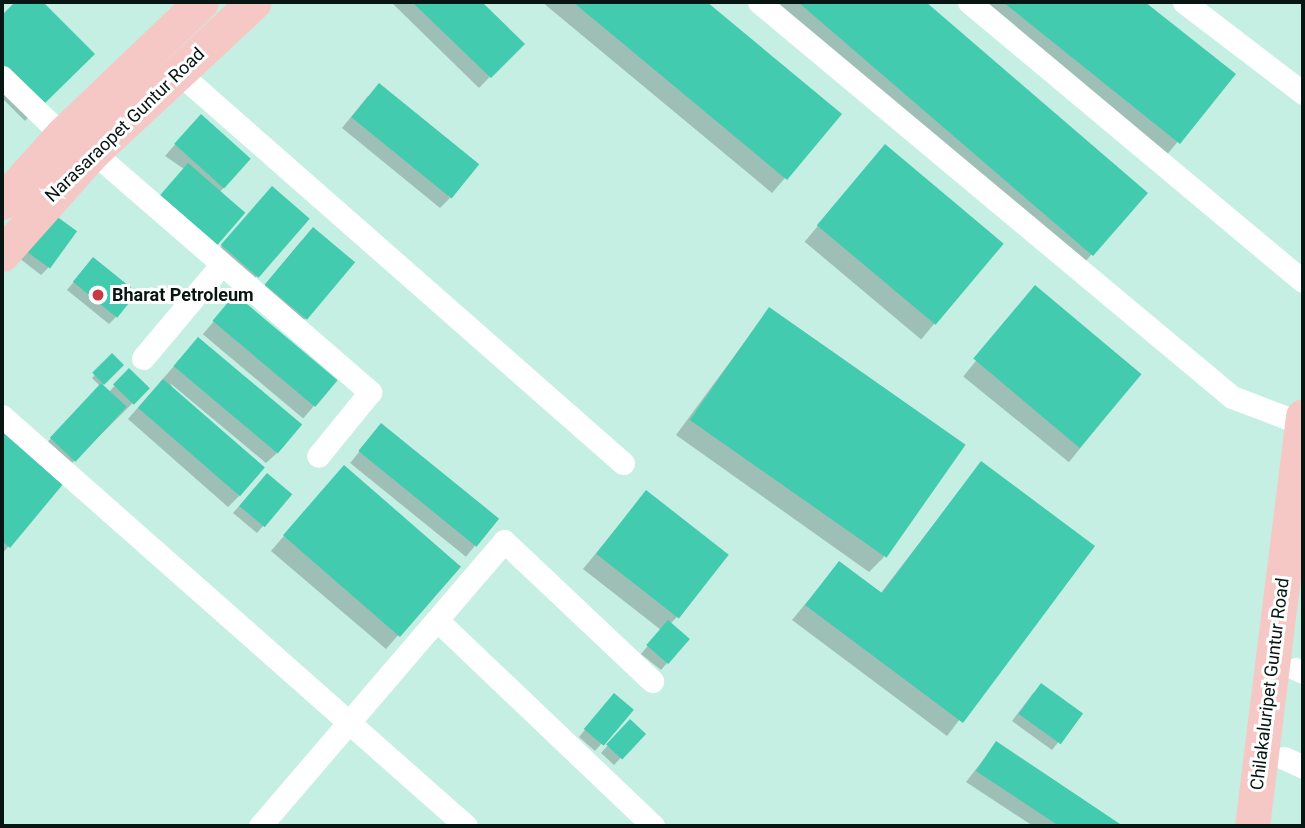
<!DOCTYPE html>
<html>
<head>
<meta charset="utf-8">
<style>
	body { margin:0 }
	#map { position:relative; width:1305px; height:828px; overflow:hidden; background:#c6efe3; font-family:Roboto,sans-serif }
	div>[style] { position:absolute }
	.shadow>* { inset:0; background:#0003; transform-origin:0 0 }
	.building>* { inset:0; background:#42cbae; transform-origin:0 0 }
	.minor>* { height:23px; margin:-11.5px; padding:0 11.5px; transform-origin:11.5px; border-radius:11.5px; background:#fff }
	.highway>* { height:35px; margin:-17.5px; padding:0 17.5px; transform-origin:17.5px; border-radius:17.5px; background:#f6c8c5 }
	.dots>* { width:19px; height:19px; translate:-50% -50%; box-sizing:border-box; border:4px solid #fff; border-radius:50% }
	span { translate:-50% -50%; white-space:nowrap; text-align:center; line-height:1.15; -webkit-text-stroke:6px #fff; paint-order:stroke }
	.street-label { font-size:18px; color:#071612 }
	.poi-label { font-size:18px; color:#071612; font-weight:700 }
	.left { translate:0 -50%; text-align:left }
	.frame { position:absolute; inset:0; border:4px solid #071612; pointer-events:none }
</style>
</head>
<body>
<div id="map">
	<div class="shadow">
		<div style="clip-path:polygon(17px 2px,40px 2px,92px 54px,25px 121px,2px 98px,2px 17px)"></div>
		<div style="clip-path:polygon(479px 2px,522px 44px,479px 88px,392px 3px)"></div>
		<div style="clip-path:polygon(542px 2px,704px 2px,840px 114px,772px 193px)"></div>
		<div style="clip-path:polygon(767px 2px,923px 2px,1145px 193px,1078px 270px)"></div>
		<div style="clip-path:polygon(971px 2px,1143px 2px,1233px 75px,1165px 157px)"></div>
		<div style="clip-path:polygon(368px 96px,450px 198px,440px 208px,342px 128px)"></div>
		<div style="clip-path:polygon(190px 127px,249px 159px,219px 193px,165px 156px)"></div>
		<div style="left:885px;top:146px;width:152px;height:125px;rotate:40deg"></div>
		<div style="clip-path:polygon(261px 199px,257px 276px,247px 287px,212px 257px)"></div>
		<div style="clip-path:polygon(45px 222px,48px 268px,41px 275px,19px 258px)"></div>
		<div style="clip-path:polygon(302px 240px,305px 319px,294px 330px,255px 297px)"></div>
		<div style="clip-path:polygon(86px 267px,116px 317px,109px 324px,67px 290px)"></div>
		<div style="left:1035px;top:288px;width:136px;height:114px;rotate:39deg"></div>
		<div style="left:235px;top:296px;width:131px;height:50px;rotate:40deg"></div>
		<div style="clip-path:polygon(769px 309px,884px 557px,869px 572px,676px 435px)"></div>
		<div style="clip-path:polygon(187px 351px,277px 453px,266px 463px,170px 383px,239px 496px,228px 507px,128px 419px)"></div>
		<div style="clip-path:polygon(112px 356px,122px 365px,102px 386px,109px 392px,122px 378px,148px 388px,64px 471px,41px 449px,100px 386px,92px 378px)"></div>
		<div style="left:381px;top:425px;width:149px;height:49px;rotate:39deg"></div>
		<div style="clip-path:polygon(2px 434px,61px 484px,2px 554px)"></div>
		<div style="clip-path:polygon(981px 463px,1093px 546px,947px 736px,792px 620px,839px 563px,880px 594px)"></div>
		<div style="clip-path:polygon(260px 482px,290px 495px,257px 533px,233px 513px)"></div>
		<div style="clip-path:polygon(330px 482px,459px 566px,386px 649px,271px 551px)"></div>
		<div style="clip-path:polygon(646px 492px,677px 617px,670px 624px,688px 639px,661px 670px,641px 654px,661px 630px,583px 569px)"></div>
		<div style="clip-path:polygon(1034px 692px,1081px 714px,1052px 750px,1012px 721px)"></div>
		<div style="clip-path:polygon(607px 703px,631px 710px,595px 751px,579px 737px)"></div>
		<div style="clip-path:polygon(623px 728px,643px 734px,614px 765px,601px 753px)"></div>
		<div style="clip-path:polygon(996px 743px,1120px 826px,1033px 826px,966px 782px)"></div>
	</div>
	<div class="building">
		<div style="clip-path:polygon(15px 2px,43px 2px,95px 54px,40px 108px,2px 69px,2px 15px)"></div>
		<div style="clip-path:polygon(412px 2px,482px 2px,525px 44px,491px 78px)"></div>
		<div style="clip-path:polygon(573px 2px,707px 2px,842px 114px,787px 180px)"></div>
		<div style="clip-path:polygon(798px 2px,926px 2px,1148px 193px,1093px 256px)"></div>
		<div style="clip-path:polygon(1003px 2px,1145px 2px,1236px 74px,1180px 144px)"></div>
		<div style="left:379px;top:83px;width:129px;height:44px;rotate:39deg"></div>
		<div style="left:201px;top:114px;width:67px;height:40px;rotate:42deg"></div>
		<div style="left:885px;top:144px;width:155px;height:106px;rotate:40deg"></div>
		<div style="left:188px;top:163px;width:76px;height:43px;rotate:41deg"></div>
		<div style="left:272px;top:186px;width:50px;height:78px;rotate:41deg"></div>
		<div style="left:52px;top:213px;width:31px;height:46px;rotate:36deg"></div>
		<div style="left:313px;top:227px;width:55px;height:75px;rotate:40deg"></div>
		<div style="left:93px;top:257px;width:57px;height:32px;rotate:39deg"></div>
		<div style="left:1035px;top:285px;width:139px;height:96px;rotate:40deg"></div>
		<div style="left:235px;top:294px;width:134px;height:35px;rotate:40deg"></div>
		<div style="left:769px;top:307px;width:240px;height:138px;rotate:35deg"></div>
		<div style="left:198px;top:337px;width:136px;height:38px;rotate:40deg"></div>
		<div style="left:112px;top:353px;width:17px;height:28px;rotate:45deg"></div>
		<div style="left:129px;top:368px;width:29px;height:23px;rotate:44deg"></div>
		<div style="left:163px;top:379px;width:135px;height:38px;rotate:41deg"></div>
		<div style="left:101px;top:383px;width:35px;height:75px;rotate:43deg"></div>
		<div style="left:381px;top:423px;width:152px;height:36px;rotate:39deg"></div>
		<div style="clip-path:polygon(2px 431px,64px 483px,10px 548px,2px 541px)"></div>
		<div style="clip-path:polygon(981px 461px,1095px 546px,963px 723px,805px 605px,839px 561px,882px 593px)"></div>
		<div style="left:344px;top:465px;width:155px;height:93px;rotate:41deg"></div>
		<div style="left:267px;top:473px;width:33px;height:43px;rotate:40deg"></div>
		<div style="left:646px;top:490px;width:105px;height:81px;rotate:38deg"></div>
		<div style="left:668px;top:620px;width:29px;height:33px;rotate:41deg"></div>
		<div style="left:1041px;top:683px;width:52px;height:38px;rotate:36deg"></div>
		<div style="left:614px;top:693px;width:26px;height:47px;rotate:40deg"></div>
		<div style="left:630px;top:719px;width:22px;height:35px;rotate:43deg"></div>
		<div style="clip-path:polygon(996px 741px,1123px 826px,1059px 826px,976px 771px)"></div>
	</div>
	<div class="minor">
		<div style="left:759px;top:2px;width:616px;rotate:39.87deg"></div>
		<div style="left:1232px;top:397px;width:76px;rotate:20.8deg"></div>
		<div style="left:969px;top:2px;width:435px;rotate:39.9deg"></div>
		<div style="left:1184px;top:2px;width:150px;rotate:37.4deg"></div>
		<div style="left:179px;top:73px;width:591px;rotate:41.3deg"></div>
		<div style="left:2px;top:77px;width:83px;rotate:44deg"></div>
		<div style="left:93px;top:152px;width:367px;rotate:40.9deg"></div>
		<div style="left:370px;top:392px;width:82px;rotate:129.1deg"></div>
		<div style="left:143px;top:358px;width:121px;rotate:-50deg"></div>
		<div style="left:2px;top:416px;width:619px;rotate:41.46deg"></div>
		<div style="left:438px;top:621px;width:297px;rotate:43.6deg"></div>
		<div style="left:1296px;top:669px;width:8px;rotate:23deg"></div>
		<div style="left:1284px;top:758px;width:21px;rotate:25deg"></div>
		<div style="left:260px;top:826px;width:375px;rotate:-49.4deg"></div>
		<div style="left:504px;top:541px;width:204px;rotate:43.4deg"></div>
	</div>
	<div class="highway">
		<div style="left:2px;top:202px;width:90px;rotate:-48.2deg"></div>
		<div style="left:62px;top:135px;width:192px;rotate:-43.7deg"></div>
		<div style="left:2px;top:254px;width:137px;rotate:-48.3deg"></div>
		<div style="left:93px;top:152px;width:220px;rotate:-43deg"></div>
		<div style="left:1252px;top:826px;width:413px;rotate:-82.9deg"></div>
	</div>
	<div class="dots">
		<div style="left:98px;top:295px;background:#c93944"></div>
	</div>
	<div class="street-label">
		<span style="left:125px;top:125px;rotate:-44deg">Narasaraopet Guntur Road</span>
		<span style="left:1270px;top:684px;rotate:-83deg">Chilakaluripet Guntur Road</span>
	</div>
	<div class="poi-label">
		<span class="left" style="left:112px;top:295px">Bharat Petroleum</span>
	</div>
	<div class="frame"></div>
</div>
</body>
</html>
